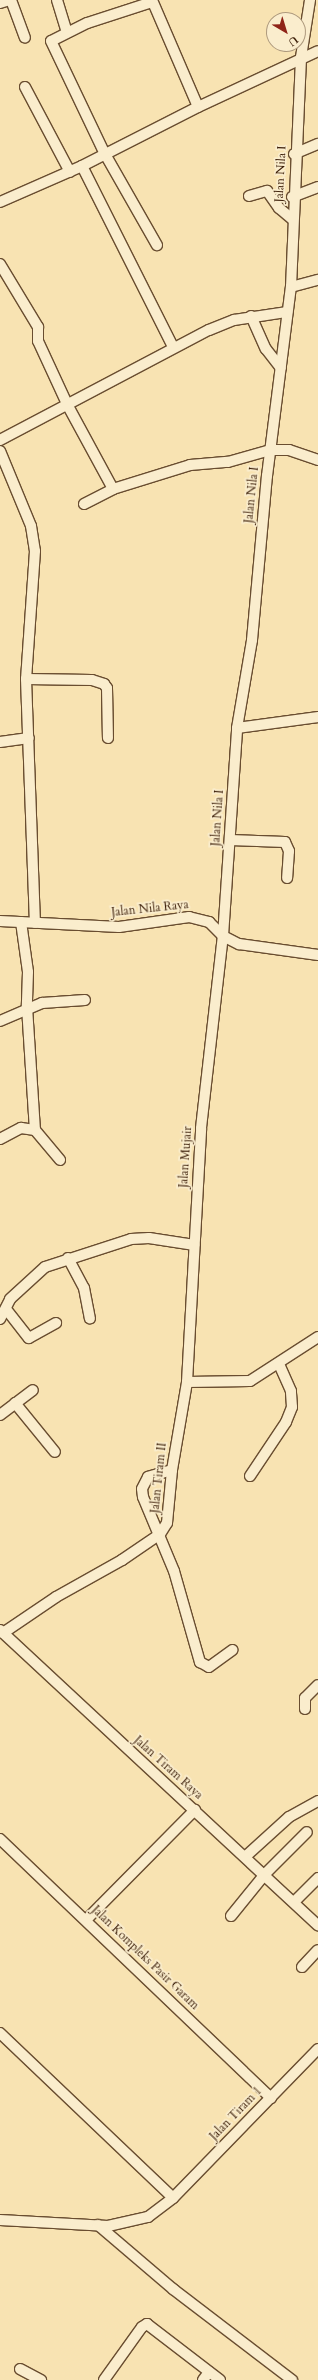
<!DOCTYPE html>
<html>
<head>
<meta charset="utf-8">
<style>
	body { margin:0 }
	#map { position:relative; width:318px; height:2380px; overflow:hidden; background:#f8e3b2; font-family:Cardo,serif }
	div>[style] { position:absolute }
	.roads { filter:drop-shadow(1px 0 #694d30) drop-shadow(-1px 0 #694d30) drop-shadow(0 1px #694d30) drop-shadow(0 -1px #694d30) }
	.minor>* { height:10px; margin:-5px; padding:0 5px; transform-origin:5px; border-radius:5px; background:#faedcd }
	span { translate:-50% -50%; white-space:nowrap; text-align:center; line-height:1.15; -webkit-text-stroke:3.5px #faedcd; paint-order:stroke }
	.street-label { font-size:12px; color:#391b05 }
	.north { position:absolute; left:266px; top:12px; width:40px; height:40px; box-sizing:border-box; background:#faedcd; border:1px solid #ad997d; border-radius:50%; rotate:142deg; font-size:11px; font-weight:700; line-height:16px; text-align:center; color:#391b05 }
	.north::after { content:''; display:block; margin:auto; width:14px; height:18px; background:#8f2418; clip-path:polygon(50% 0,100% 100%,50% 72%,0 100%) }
</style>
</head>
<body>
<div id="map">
	<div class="roads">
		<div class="minor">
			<div style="left:11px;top:0;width:40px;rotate:69.8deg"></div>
			<div style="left:57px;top:0;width:34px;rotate:73deg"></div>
			<div style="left:152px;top:0;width:116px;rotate:66.7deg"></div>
			<div style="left:152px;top:2px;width:68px;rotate:162.1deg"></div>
			<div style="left:87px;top:23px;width:40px;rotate:153.4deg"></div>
			<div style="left:51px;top:41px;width:125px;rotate:64.5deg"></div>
			<div style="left:105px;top:154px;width:105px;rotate:60.3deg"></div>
			<div style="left:0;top:3px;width:10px;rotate:-17deg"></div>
			<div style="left:25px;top:87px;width:96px;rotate:62.1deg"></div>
			<div style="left:294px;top:154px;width:26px;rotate:-23deg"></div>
			<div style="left:82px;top:166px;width:203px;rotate:63.3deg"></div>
			<div style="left:249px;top:196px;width:19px;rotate:-16deg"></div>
			<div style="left:267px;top:191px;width:21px;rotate:55deg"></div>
			<div style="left:279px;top:208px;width:17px;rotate:40deg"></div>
			<div style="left:292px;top:197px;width:28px;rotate:-21deg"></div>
			<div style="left:0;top:202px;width:90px;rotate:-23.7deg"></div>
			<div style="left:82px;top:166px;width:130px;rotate:-27deg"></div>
			<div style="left:198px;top:107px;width:132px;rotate:-25deg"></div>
			<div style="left:0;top:264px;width:74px;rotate:58.9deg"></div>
			<div style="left:38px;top:327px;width:14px;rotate:90deg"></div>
			<div style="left:38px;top:341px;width:72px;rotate:65.2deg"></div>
			<div style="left:68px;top:406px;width:94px;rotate:61.5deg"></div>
			<div style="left:113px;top:489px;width:81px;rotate:-17.3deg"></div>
			<div style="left:190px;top:465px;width:38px;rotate:-5deg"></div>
			<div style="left:228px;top:462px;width:44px;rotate:-15.9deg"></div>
			<div style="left:270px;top:450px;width:19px"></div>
			<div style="left:289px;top:450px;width:31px;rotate:19deg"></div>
			<div style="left:291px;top:287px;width:28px;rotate:-15deg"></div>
			<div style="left:251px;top:316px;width:36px;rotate:66deg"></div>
			<div style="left:266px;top:349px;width:24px;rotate:52deg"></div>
			<div style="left:0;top:440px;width:236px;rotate:-27.8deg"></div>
			<div style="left:209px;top:330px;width:27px;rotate:-22deg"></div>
			<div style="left:234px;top:320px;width:54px;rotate:-8.6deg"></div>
			<div style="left:0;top:451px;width:81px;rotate:67.5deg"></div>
			<div style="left:31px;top:526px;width:25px;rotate:81deg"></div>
			<div style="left:35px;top:551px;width:128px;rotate:94deg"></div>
			<div style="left:26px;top:679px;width:244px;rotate:87.9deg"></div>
			<div style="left:84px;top:504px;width:33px;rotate:-27deg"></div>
			<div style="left:26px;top:679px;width:66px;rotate:0.9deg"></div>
			<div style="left:92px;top:680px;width:13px;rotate:18deg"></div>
			<div style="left:104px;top:684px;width:5px;rotate:53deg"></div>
			<div style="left:107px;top:688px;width:50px;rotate:88.9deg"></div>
			<div style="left:237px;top:728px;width:82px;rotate:-7.7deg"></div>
			<div style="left:0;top:742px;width:29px;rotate:-8deg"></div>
			<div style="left:230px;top:840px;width:55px;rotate:2.1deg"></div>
			<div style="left:285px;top:842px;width:10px;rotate:66deg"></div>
			<div style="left:289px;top:851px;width:27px;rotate:94deg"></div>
			<div style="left:0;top:921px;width:119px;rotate:2.9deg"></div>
			<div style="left:119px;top:927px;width:71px;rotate:-8.1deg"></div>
			<div style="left:189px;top:917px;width:21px;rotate:14deg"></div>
			<div style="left:209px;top:922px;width:20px;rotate:45deg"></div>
			<div style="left:223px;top:936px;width:18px;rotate:27deg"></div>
			<div style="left:239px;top:944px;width:80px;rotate:7.9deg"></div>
			<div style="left:21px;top:922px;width:50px;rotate:82deg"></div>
			<div style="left:28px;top:972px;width:35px;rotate:92deg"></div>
			<div style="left:27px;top:1007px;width:123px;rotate:86.3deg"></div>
			<div style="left:0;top:1021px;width:46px;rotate:-23.2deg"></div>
			<div style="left:42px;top:1003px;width:43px;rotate:-4deg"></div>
			<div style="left:0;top:1139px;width:24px;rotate:-28deg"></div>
			<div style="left:21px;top:1128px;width:14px;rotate:8deg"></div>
			<div style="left:35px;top:1130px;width:39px;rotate:50deg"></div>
			<div style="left:68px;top:1258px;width:34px;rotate:62deg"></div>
			<div style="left:84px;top:1288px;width:31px;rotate:79deg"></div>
			<div style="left:6px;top:1309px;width:37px;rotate:52deg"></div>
			<div style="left:29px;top:1338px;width:31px;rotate:-29deg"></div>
			<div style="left:0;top:1319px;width:22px;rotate:-63deg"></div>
			<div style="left:10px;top:1299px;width:47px;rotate:-42.4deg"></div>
			<div style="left:45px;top:1267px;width:90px;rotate:-18deg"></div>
			<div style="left:131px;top:1239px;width:18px;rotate:-3deg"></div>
			<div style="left:149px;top:1238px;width:46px;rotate:8.8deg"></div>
			<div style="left:187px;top:1382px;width:63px;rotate:-0.9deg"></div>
			<div style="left:250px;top:1381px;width:81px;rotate:-32.9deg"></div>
			<div style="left:15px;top:1403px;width:63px;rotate:50.8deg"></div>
			<div style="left:0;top:1415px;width:41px;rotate:-37.1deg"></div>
			<div style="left:172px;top:1470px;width:25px;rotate:164deg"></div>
			<div style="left:148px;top:1477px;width:13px;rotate:117deg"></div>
			<div style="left:142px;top:1489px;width:8px;rotate:83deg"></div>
			<div style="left:143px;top:1497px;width:80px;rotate:67.3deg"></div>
			<div style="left:174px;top:1571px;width:95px;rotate:74.1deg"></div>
			<div style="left:200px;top:1662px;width:10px;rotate:29deg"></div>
			<div style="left:209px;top:1667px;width:29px;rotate:-36deg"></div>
			<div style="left:250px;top:1476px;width:65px;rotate:-56.3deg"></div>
			<div style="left:286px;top:1422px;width:16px;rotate:-68deg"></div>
			<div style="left:292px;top:1407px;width:16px;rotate:-94deg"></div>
			<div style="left:291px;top:1391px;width:30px;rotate:-114deg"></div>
			<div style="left:0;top:1630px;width:434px;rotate:42.9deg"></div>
			<div style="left:3px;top:1633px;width:64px;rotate:-34.2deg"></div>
			<div style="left:56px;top:1597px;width:76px;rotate:-29.3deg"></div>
			<div style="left:122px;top:1560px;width:46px;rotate:-34.4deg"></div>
			<div style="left:160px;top:1534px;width:13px;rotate:-58deg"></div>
			<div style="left:167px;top:1523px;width:53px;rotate:-84.6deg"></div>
			<div style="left:172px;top:1470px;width:89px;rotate:-80.3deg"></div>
			<div style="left:187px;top:1382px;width:254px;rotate:-86.8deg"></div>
			<div style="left:201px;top:1128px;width:193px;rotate:-83.5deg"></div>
			<div style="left:223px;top:936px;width:208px;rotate:-86.1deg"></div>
			<div style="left:237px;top:728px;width:89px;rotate:-80.3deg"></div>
			<div style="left:252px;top:640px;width:165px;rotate:-84.8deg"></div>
			<div style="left:267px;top:476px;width:191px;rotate:-82.8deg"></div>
			<div style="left:291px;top:287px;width:230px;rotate:-87.5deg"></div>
			<div style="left:301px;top:57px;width:58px;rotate:-81deg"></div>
			<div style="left:305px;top:1709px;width:11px;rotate:-90deg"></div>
			<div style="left:305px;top:1698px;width:18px;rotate:-45deg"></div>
			<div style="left:0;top:1839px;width:375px;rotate:43.7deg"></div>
			<div style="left:246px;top:1856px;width:58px;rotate:-42.2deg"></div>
			<div style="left:289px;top:1817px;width:33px;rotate:-29deg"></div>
			<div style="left:294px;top:1902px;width:34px;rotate:-45deg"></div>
			<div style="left:231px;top:1916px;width:54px;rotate:-51deg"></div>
			<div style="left:265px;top:1874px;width:59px;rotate:-45deg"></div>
			<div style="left:86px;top:1920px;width:155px;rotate:-45.3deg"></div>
			<div style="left:302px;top:1967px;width:23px;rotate:-47deg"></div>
			<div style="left:0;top:2033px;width:239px;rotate:43.6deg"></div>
			<div style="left:0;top:2220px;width:108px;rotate:3.2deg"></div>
			<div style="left:108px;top:2226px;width:41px;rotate:-12.7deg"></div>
			<div style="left:148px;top:2217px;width:31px;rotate:-37deg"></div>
			<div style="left:173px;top:2198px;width:208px;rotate:-45.8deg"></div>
			<div style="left:98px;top:2225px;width:99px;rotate:40.5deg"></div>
			<div style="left:173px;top:2289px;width:150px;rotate:37.4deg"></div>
			<div style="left:20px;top:2369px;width:24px;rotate:28deg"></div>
			<div style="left:104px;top:2380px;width:65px;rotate:-54.4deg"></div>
			<div style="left:142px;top:2327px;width:6px;rotate:-31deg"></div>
			<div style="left:147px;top:2324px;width:92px;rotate:37.5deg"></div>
			<div style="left:203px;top:2380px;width:10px;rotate:-53deg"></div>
		</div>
	</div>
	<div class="street-label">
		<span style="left:281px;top:174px;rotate:-87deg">Jalan Nila I</span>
		<span style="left:252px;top:495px;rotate:-84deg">Jalan Nila I</span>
		<span style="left:218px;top:818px;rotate:-86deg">Jalan Nila I</span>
		<span style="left:150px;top:909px;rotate:-6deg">Jalan Nila Raya</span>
		<span style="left:186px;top:1157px;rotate:-86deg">Jalan Mujair</span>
		<span style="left:159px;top:1478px;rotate:-84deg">Jalan Tiram II</span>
		<span style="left:168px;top:1768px;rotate:42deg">Jalan Tiram Raya</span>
		<span style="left:145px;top:1958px;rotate:44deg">Jalan Kompleks Pasir Garam</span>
		<span style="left:236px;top:2114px;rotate:-46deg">Jalan Tiram 1</span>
	</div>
	<div class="north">U</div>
</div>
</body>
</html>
